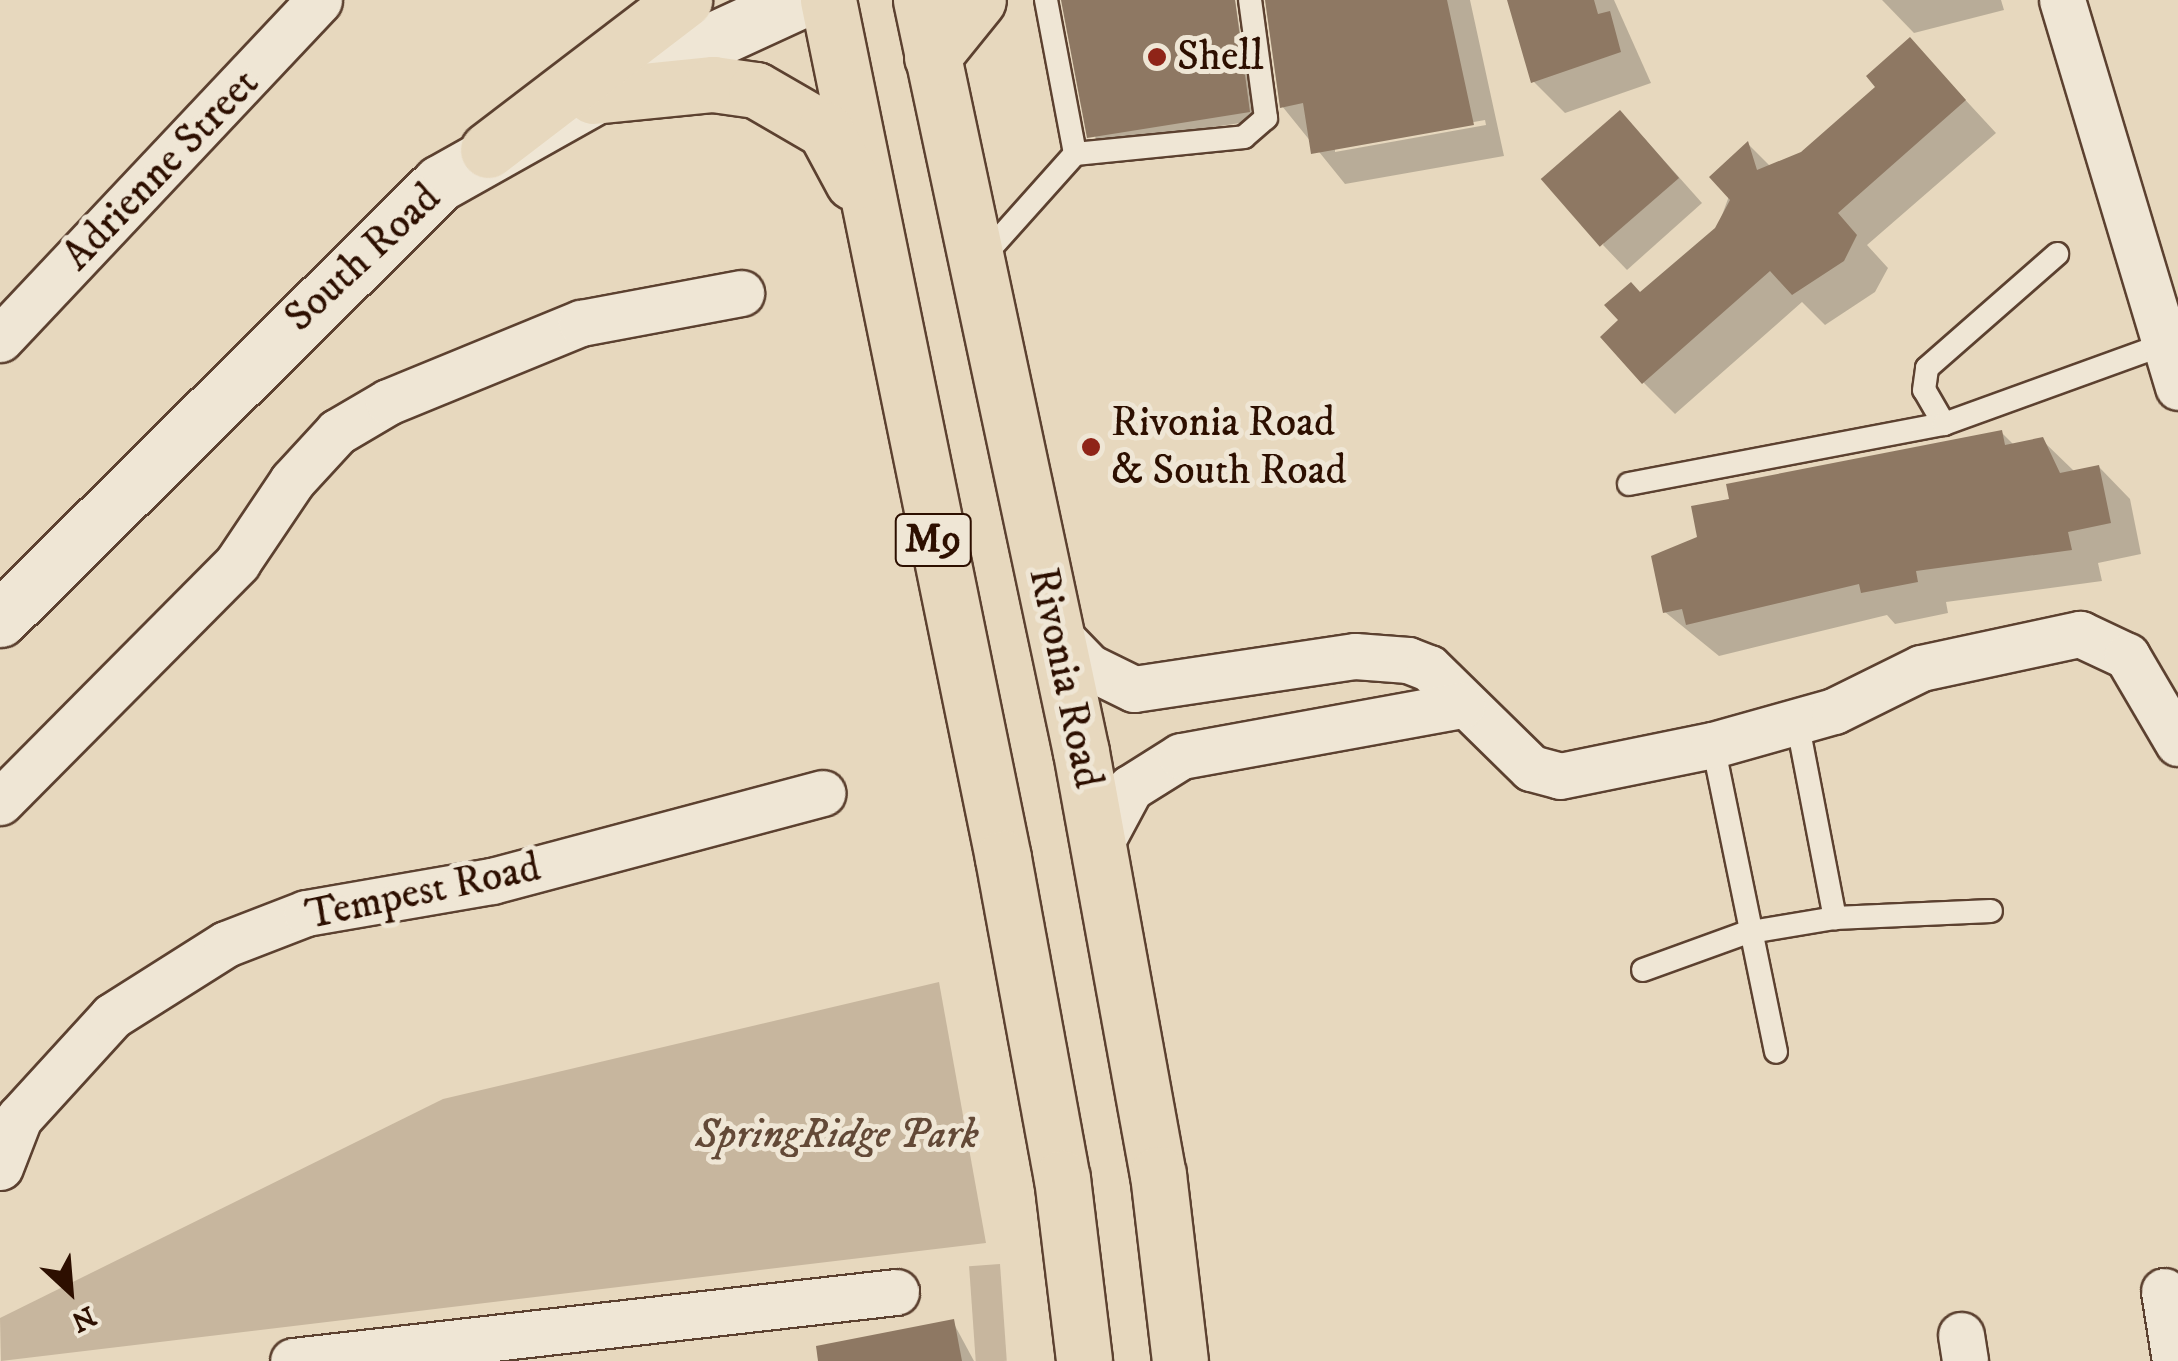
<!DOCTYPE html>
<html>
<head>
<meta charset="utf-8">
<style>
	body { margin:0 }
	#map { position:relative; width:2178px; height:1361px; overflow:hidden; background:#e7d8be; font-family:"IM FELL DW Pica",serif }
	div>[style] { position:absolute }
	.green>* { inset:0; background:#c7b69e; transform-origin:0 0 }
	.shadow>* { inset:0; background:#0003 }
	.building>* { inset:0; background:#8e7863; transform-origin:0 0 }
	.roads { filter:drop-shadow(2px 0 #5c4130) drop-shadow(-2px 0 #5c4130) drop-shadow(0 2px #5c4130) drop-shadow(0 -2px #5c4130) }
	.lane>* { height:22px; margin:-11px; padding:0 11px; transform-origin:11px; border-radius:11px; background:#efe6d5 }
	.street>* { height:45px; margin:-22.5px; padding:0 22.5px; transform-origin:22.5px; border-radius:22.5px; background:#efe6d5 }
	.secondary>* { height:55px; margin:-27.5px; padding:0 27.5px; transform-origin:27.5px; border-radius:27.5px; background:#efe6d5 }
	.primary>* { height:55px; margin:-27.5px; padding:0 27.5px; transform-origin:27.5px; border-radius:27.5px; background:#e7d8be }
	.dots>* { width:28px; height:28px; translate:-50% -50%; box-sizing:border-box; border:5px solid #efe6d5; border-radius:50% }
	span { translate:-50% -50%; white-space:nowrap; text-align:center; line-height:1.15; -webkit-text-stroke:10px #efe6d5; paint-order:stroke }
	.shield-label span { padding:2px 8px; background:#efe6d5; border:2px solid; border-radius:8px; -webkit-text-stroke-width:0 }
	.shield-label { font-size:40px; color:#2d0f00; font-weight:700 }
	.poi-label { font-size:42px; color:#2d0f00 }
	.left { translate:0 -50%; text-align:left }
	.street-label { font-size:42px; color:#2d0f00 }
	.park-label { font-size:42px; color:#634937; font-style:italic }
	.north { position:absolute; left:20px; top:1241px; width:100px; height:100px; -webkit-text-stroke:8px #efe6d5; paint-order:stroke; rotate:154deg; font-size:28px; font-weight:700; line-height:40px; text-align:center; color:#2d0f00 }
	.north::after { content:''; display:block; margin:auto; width:35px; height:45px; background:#2d0f00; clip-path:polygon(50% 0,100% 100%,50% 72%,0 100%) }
</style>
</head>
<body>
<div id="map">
	<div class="green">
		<div style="clip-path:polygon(939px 982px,986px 1243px,1px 1361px,0 1318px,443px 1099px)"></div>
		<div style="left:1000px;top:1264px;width:97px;height:31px;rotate:86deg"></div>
	</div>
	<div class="shadow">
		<div style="clip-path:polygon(1062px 0,1235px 0,1254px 121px,1097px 144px)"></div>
		<div style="clip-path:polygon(evenodd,1293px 0,1470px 0,1504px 156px,1345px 184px,1282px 106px,1293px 0,1485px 120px,1486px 125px,1335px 152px,1335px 147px,1485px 120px)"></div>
		<div style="clip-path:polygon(1509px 0,1614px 0,1651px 83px,1565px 113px,1533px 81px)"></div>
		<div style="clip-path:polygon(2001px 0,2004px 10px,1914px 33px,1882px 0)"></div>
		<div style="clip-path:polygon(1910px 40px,1996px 133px,1867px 245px,1888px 268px,1875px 292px,1825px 325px,1802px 302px,1675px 414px,1643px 382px,1622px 320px,1717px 229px,1748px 144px,1771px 167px,1803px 154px,1879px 87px)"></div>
		<div style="clip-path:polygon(1644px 138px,1702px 203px,1627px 270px,1603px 245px)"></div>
		<div style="clip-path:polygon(2001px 432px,2014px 445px,2042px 440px,2075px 472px,2099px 467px,2130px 499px,2141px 554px,2098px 563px,2102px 581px,1946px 602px,1948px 613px,1895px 624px,1887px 615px,1719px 656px,1665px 612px)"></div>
		<div style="clip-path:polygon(953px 1322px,974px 1361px,832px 1361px)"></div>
	</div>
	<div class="building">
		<div style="clip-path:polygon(1061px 0,1235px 0,1250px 112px,1087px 138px)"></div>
		<div style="clip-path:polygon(1265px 0,1447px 0,1474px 125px,1311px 154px,1303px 103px,1280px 108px)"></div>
		<div style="clip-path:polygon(1507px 0,1594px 0,1598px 14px,1610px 11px,1621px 52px,1531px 83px)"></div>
		<div style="clip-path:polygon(1910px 37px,1966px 100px,1838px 213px,1857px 235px,1844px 261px,1792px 295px,1770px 271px,1642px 384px,1600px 337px,1618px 320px,1604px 305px,1631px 282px,1640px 292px,1715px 228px,1730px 200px,1709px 177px,1748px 141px,1757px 170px,1801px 152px,1875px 87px,1866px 76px)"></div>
		<div style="left:1620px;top:110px;width:90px;height:105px;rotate:49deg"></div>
		<div style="clip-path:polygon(2002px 430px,2005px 445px,2043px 437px,2060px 473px,2099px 465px,2111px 523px,2068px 532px,2072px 550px,1916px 571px,1918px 582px,1861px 593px,1859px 584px,1686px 625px,1682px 609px,1663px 613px,1651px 556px,1697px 537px,1691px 506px,1729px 499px,1726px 484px)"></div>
		<div style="clip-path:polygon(954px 1319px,962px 1361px,818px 1361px,816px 1346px)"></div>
	</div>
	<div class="roads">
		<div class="lane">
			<div style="left:1046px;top:0;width:157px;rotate:79.3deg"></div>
			<div style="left:981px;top:259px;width:141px;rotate:-48.2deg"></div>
			<div style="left:1075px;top:154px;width:170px;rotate:-5.7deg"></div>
			<div style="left:1244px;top:137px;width:29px;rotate:-41deg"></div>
			<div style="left:1266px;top:118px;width:119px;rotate:-97.7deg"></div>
			<div style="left:1944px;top:424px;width:39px;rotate:-120deg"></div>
			<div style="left:1924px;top:390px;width:22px;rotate:-82deg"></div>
			<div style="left:1927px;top:368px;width:173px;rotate:-41.2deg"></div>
			<div style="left:1629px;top:484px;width:321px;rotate:-10.8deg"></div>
			<div style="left:1944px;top:424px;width:235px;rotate:-19.9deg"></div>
			<div style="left:1797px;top:721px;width:201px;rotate:79.1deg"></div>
			<div style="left:1713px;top:745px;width:313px;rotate:78.4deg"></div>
			<div style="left:1643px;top:970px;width:109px;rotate:-19.9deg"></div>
			<div style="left:1745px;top:933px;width:91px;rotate:-9.5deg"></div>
			<div style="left:1835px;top:918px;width:156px;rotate:-2.6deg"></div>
		</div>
		<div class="street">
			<div style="left:2062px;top:0;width:404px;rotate:73.3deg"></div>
			<div style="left:0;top:339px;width:465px;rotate:-46.7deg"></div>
			<div style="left:1056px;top:633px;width:47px;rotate:45.9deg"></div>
			<div style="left:1089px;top:667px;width:50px;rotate:26.1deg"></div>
			<div style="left:1134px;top:689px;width:223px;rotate:-8.5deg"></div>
			<div style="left:1355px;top:656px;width:53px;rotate:4.3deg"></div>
			<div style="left:1408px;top:660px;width:22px;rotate:21deg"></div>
			<div style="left:1429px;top:668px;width:143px;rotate:44.4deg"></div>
			<div style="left:1531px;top:768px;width:30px;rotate:15deg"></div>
			<div style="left:1560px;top:776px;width:156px;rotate:-11.5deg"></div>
			<div style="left:1713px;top:745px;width:126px;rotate:-15.7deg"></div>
			<div style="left:1834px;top:711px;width:97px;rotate:-26.3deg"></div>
			<div style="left:1921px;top:668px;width:163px;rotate:-12.1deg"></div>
			<div style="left:2080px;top:634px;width:52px;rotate:25.1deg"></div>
			<div style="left:2127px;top:656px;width:101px;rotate:59.6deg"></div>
			<div style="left:0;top:802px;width:337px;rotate:-45.2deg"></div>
			<div style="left:237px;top:563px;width:99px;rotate:-56.1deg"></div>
			<div style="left:292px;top:481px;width:67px;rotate:-47.4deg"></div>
			<div style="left:337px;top:432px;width:59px;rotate:-30.5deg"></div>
			<div style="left:388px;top:402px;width:209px;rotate:-22.3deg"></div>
			<div style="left:581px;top:323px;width:163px;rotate:-10.6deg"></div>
			<div style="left:1099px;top:846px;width:66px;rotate:-61.9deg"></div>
			<div style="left:1130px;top:788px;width:60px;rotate:-32.1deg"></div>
			<div style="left:1181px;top:756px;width:286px;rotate:-10.3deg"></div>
			<div style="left:0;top:1167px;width:53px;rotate:-68.8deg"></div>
			<div style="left:19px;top:1118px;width:138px;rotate:-47.6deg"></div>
			<div style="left:112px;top:1016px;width:135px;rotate:-32.3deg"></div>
			<div style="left:226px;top:944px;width:86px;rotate:-21.2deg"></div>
			<div style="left:306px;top:913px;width:189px;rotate:-9.8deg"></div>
			<div style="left:492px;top:881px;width:342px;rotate:-14.9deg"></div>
			<div style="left:2164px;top:1291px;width:71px;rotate:81.1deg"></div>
			<div style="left:1961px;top:1335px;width:26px;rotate:81deg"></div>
			<div style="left:293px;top:1361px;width:607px;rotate:-6.53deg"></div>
		</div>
		<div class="secondary">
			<div style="left:0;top:619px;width:619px;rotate:-44.74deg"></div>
			<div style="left:440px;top:183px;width:194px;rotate:-29.3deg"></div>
			<div style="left:609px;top:88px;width:210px;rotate:-24.7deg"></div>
		</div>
		<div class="primary">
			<div style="left:828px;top:0;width:876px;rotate:78.47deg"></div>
			<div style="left:1003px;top:858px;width:325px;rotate:79.6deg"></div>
			<div style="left:1062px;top:1178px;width:184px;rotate:83.1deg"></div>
			<div style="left:921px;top:0;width:769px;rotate:77.99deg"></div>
			<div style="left:1081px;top:752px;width:429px;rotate:79.7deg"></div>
			<div style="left:1158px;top:1174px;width:188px;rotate:83.3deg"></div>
			<div style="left:932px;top:57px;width:73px;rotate:-51.1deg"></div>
			<div style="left:593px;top:96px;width:121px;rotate:-5.7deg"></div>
			<div style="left:713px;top:84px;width:43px;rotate:7.9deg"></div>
			<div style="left:756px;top:90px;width:80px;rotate:30.1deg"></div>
			<div style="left:825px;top:130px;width:59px;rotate:61.7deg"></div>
			<div style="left:488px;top:150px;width:247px;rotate:-37.4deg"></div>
		</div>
	</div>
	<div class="dots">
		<div style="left:1157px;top:57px;background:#8f2418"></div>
		<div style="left:1091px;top:447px;background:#8f2418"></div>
	</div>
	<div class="shield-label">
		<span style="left:933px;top:540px">M9</span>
	</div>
	<div class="poi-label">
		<span class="left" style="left:1177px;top:57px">Shell</span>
		<span class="left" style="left:1111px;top:447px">Rivonia Road<br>&amp; South Road</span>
	</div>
	<div class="street-label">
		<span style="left:161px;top:170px;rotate:-46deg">Adrienne Street</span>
		<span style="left:363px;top:258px;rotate:-43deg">South Road</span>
		<span style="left:1065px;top:678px;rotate:78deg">Rivonia Road</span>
		<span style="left:423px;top:892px;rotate:-12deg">Tempest Road</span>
	</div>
	<div class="park-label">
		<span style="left:837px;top:1135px">SpringRidge Park</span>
	</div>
	<div class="north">N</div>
</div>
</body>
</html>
